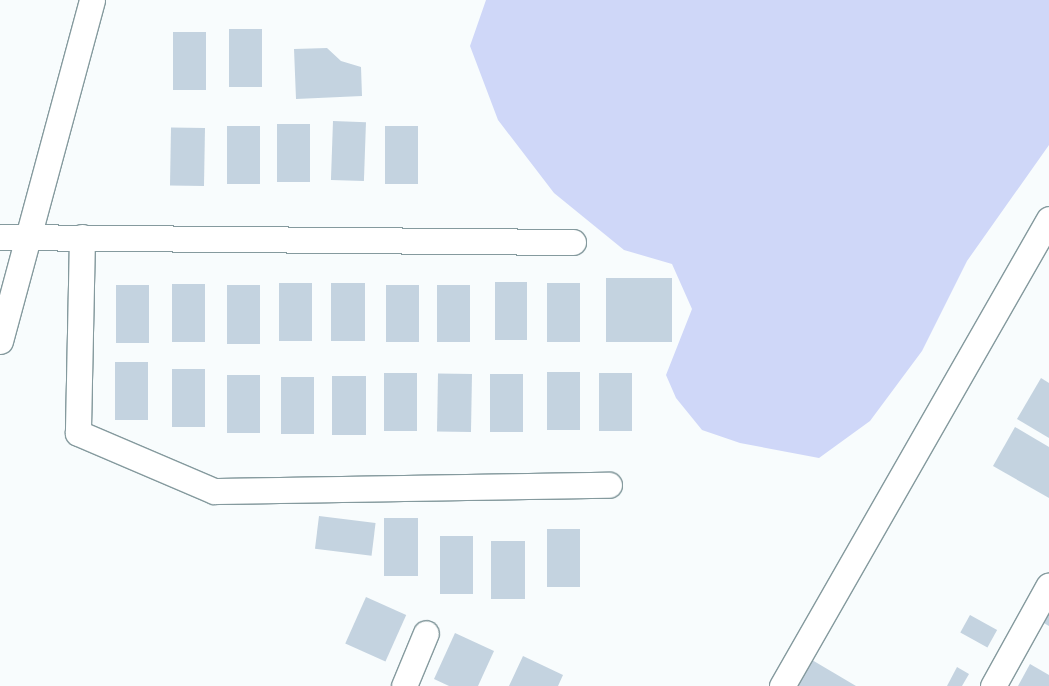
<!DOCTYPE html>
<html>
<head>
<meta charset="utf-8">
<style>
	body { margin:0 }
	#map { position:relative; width:1049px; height:686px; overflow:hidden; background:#f8fcfd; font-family:"Open Sans",sans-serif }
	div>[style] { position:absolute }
	.water>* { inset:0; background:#cfd7f8 }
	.building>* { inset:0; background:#c4d3e0; transform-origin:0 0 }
	.roads { filter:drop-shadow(1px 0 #859a9e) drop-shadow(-1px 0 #859a9e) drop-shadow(0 1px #859a9e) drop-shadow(0 -1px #859a9e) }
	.minor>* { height:25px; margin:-12.5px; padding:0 12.5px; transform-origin:12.5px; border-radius:12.5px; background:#fff }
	span { translate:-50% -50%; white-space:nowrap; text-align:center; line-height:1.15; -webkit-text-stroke:5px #fff; paint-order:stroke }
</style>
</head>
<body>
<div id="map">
	<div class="water">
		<div style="clip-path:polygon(486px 0,1049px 0,1049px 145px,967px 261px,922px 351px,870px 421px,819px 458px,740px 443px,702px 430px,676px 398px,666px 375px,692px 309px,672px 264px,624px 250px,554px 193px,498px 120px,470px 46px)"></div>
	</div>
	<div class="building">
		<div style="left:262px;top:29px;width:58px;height:33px;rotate:90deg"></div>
		<div style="left:173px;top:32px;width:33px;height:58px"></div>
		<div style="clip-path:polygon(327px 48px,341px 61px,361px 67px,362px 96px,296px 99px,294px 49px)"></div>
		<div style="left:333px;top:121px;width:33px;height:59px;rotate:2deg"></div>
		<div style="left:277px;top:124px;width:33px;height:58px"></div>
		<div style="left:227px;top:126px;width:33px;height:58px"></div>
		<div style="left:385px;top:126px;width:33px;height:58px"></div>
		<div style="left:205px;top:128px;width:58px;height:34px;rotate:91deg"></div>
		<div style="left:606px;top:278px;width:66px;height:64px"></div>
		<div style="left:495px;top:282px;width:32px;height:58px"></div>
		<div style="left:279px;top:283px;width:33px;height:58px"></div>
		<div style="left:331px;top:283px;width:34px;height:58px"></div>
		<div style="left:547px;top:283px;width:33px;height:59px"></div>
		<div style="left:172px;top:284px;width:33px;height:58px"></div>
		<div style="left:116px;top:285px;width:33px;height:58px"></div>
		<div style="left:260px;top:285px;width:59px;height:33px;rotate:90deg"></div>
		<div style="left:386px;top:285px;width:33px;height:57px"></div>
		<div style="left:437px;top:285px;width:33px;height:57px"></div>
		<div style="left:115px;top:362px;width:33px;height:58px"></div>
		<div style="left:172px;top:369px;width:33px;height:58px"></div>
		<div style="left:547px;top:372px;width:33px;height:58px"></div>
		<div style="left:384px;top:373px;width:33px;height:58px"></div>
		<div style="left:599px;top:373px;width:33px;height:58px"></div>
		<div style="left:472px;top:374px;width:58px;height:34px;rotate:91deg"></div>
		<div style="left:490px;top:374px;width:33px;height:58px"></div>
		<div style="left:227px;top:375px;width:33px;height:58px"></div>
		<div style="left:366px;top:376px;width:59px;height:34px;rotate:90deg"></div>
		<div style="left:281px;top:377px;width:33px;height:57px"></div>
		<div style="clip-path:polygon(1041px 378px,1049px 383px,1049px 438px,1017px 419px)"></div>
		<div style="clip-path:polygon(1015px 427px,1049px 447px,1049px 498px,993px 466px)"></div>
		<div style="left:319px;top:516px;width:57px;height:33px;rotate:7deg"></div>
		<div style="left:384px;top:518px;width:34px;height:58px"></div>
		<div style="left:547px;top:529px;width:33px;height:58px"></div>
		<div style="left:440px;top:536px;width:33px;height:58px"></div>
		<div style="left:491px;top:541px;width:34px;height:58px"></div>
		<div style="left:366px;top:597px;width:44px;height:51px;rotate:24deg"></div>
		<div style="clip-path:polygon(1049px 611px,1049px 626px,1042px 622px)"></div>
		<div style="left:970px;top:615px;width:31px;height:20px;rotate:29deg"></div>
		<div style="clip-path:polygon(455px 633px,494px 651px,478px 686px,449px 686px,434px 679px)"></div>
		<div style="clip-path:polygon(523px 656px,563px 675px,558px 686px,509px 686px)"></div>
		<div style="clip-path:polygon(807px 657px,856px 686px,790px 686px)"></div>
		<div style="clip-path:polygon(1030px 664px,1049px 675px,1049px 686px,1018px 686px)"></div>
		<div style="clip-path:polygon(957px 667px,969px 674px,962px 686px,947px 686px)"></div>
	</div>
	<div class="roads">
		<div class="minor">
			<div style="left:0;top:237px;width:573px;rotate:0.5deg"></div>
			<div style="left:82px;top:237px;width:196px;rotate:91.2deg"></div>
			<div style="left:78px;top:433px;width:148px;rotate:23.1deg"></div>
			<div style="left:214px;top:491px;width:395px;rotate:-0.9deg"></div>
			<div style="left:0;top:341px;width:353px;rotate:-74.9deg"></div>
			<div style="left:404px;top:686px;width:57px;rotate:-67.5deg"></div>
			<div style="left:782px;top:686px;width:538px;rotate:-60.24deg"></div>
			<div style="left:993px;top:686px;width:115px;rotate:-61deg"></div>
		</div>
	</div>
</div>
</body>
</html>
